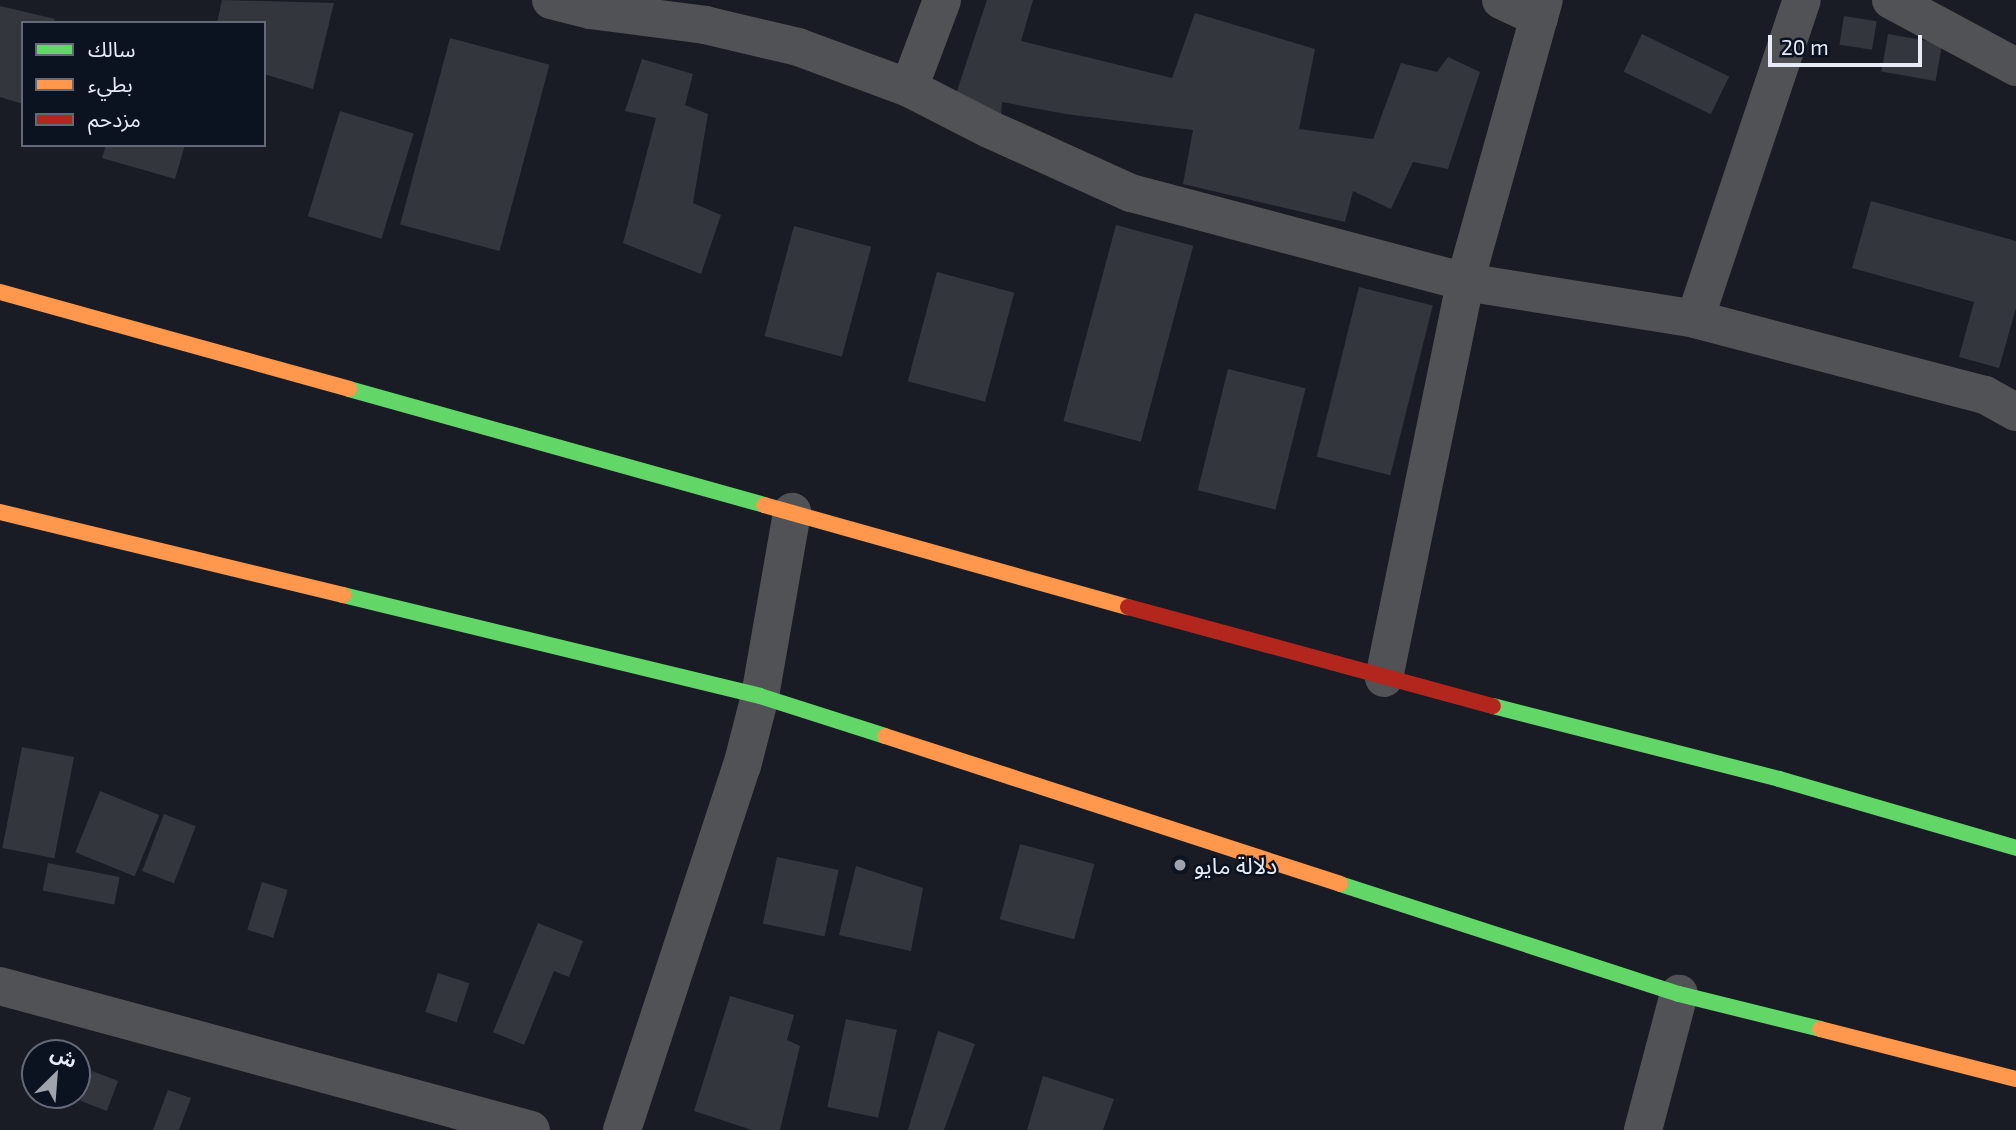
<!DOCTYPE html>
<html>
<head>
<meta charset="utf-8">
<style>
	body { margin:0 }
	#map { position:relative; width:2016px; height:1130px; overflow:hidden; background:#191c24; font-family:"Exo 2","Noto Sans Arabic",sans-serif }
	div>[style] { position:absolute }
	.building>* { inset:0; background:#33363d; transform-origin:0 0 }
	.street>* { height:38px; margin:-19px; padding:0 19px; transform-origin:19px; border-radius:19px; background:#515255 }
	.fast>* { height:16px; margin:-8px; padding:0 8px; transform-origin:8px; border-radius:8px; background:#63d668 }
	.slow>* { height:16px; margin:-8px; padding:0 8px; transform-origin:8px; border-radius:8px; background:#ff974d }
	.jam>* { height:16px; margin:-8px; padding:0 8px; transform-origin:8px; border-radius:8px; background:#b3261e }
	.dots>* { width:19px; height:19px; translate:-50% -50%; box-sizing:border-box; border:4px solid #0b1220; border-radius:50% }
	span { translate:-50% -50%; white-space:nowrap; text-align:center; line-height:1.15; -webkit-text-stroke:5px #0b1220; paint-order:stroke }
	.poi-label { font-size:23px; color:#e6ebf6 }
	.left { translate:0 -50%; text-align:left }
	.legend { position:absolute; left:21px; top:21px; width:245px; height:126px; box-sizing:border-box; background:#0b1220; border:2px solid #636976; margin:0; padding:9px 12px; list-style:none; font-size:21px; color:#e6ebf6 }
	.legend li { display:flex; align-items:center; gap:14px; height:35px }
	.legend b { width:35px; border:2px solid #636976 }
	.north { position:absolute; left:21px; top:1039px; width:70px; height:70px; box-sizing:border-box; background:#0b1220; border:2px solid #636976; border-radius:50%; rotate:25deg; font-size:19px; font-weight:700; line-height:28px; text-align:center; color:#e6ebf6 }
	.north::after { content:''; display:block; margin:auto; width:24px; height:32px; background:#9ea3ac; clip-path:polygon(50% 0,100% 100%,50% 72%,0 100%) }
	.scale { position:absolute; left:1768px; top:35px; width:154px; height:32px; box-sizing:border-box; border:4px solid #e6ebf6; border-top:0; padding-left:9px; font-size:21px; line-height:24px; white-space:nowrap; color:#e6ebf6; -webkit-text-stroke:5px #0b1220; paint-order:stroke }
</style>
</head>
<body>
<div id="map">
	<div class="building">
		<div style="clip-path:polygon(222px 0,334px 3px,313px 89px,264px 74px,264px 23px,217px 23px)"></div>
		<div style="clip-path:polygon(987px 0,1033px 0,1021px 41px,1172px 78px,1195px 13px,1315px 49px,1299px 129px,1373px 139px,1401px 63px,1437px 72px,1448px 57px,1480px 72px,1448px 169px,1413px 162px,1391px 209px,1353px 191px,1345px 222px,1183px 184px,1193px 130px,1066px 114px,1002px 102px,1001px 115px,956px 94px)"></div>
		<div style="clip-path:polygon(0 6px,55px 19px,54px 23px,23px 23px,23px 104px,0 97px)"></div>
		<div style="left:1844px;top:16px;width:33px;height:29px;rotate:9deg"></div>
		<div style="left:1642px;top:34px;width:97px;height:42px;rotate:26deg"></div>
		<div style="left:1888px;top:34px;width:55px;height:38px;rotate:10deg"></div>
		<div style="left:450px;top:38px;width:103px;height:193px;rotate:15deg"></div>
		<div style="clip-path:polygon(642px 59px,693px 74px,685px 105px,708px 114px,693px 203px,721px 215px,701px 274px,623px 243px,656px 118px,625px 111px)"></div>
		<div style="left:340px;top:111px;width:77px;height:110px;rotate:17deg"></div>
		<div style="clip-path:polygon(106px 145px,185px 145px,175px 179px,102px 158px)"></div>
		<div style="clip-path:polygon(1871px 201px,2016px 241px,2016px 308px,1999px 368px,1959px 357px,1974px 302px,1852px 268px)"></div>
		<div style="left:1116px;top:225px;width:80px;height:203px;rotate:15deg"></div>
		<div style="left:794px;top:226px;width:80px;height:114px;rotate:15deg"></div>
		<div style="left:937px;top:272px;width:80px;height:113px;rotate:15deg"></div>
		<div style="left:1359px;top:287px;width:76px;height:175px;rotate:14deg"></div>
		<div style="left:1228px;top:369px;width:80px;height:125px;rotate:14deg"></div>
		<div style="left:22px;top:747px;width:53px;height:103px;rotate:11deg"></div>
		<div style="left:100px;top:791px;width:64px;height:66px;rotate:22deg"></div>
		<div style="left:164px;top:814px;width:34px;height:61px;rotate:21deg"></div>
		<div style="left:1020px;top:844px;width:77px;height:78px;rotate:15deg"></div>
		<div style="left:777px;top:857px;width:63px;height:68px;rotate:12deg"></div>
		<div style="left:48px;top:863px;width:73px;height:28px;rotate:11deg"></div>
		<div style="clip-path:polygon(856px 866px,923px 888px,911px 951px,839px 935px)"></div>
		<div style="left:262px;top:882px;width:27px;height:50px;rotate:17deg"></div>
		<div style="clip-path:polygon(538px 923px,583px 941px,569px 977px,554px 971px,524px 1045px,493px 1032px)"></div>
		<div style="left:438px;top:973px;width:33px;height:41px;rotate:18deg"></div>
		<div style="clip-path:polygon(730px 996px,794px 1015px,787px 1040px,800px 1046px,780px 1130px,752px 1130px,694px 1111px)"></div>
		<div style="left:846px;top:1019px;width:52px;height:90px;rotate:12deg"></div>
		<div style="clip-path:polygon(938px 1031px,975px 1044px,944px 1130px,908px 1130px)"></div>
		<div style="left:92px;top:1071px;width:28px;height:32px;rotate:21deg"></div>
		<div style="clip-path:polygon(1043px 1076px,1114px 1099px,1103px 1130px,1027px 1130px)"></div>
		<div style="clip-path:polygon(168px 1090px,191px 1098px,179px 1130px,153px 1130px)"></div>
	</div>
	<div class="street">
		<div style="left:551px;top:0;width:40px;rotate:14.4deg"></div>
		<div style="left:590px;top:10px;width:116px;rotate:7.4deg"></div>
		<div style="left:705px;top:25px;width:96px;rotate:13.3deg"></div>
		<div style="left:798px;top:47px;width:118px;rotate:20.3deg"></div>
		<div style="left:909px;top:88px;width:90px;rotate:27.1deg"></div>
		<div style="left:989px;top:129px;width:156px;rotate:24.3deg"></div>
		<div style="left:1131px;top:193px;width:346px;rotate:14.9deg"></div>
		<div style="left:1465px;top:282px;width:233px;rotate:9.1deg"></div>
		<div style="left:1695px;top:319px;width:300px;rotate:14.7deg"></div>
		<div style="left:1985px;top:395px;width:35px;rotate:29deg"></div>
		<div style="left:1501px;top:0;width:42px;rotate:25.3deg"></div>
		<div style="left:1891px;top:0;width:142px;rotate:28.2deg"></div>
		<div style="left:909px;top:88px;width:94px;rotate:-69.4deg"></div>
		<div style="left:1695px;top:319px;width:336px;rotate:-71.5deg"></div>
		<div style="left:1384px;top:678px;width:404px;rotate:-78.4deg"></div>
		<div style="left:1465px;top:282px;width:293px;rotate:-74.4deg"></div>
		<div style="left:0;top:986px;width:550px;rotate:15.17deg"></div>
		<div style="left:622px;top:1130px;width:383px;rotate:-71.8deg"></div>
		<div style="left:742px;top:766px;width:72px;rotate:-75.6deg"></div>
		<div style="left:760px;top:696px;width:187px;rotate:-80.1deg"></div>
		<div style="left:1643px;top:1130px;width:141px;rotate:-75.2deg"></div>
	</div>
	<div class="fast">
		<div style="left:349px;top:389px;width:431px;rotate:15.6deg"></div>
		<div style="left:343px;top:595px;width:429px;rotate:13.6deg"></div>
		<div style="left:760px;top:696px;width:131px;rotate:17.7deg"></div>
		<div style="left:1493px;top:706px;width:295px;rotate:14.3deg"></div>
		<div style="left:1779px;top:779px;width:247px;rotate:16.2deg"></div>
		<div style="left:1340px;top:884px;width:356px;rotate:18deg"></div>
		<div style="left:1679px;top:994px;width:145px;rotate:13.9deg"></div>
	</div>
	<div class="slow">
		<div style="left:0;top:292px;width:362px;rotate:15.5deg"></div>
		<div style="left:764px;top:505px;width:378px;rotate:15.7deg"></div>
		<div style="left:0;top:512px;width:353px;rotate:13.6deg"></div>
		<div style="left:885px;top:736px;width:478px;rotate:18deg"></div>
		<div style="left:1820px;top:1029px;width:202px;rotate:14.3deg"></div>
	</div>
	<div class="jam">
		<div style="left:1128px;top:607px;width:378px;rotate:15.2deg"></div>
	</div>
	<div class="dots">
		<div style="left:1180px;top:865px;background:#9ea3ac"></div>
	</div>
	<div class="poi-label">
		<span class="left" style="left:1194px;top:865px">دلالة مايو</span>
	</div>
	<ul class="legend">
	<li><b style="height:9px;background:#63d668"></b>سالك</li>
	<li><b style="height:9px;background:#ff974d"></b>بطيء</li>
	<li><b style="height:9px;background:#b3261e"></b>مزدحم</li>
	</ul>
	<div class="north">ش</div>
	<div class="scale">20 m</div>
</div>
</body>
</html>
